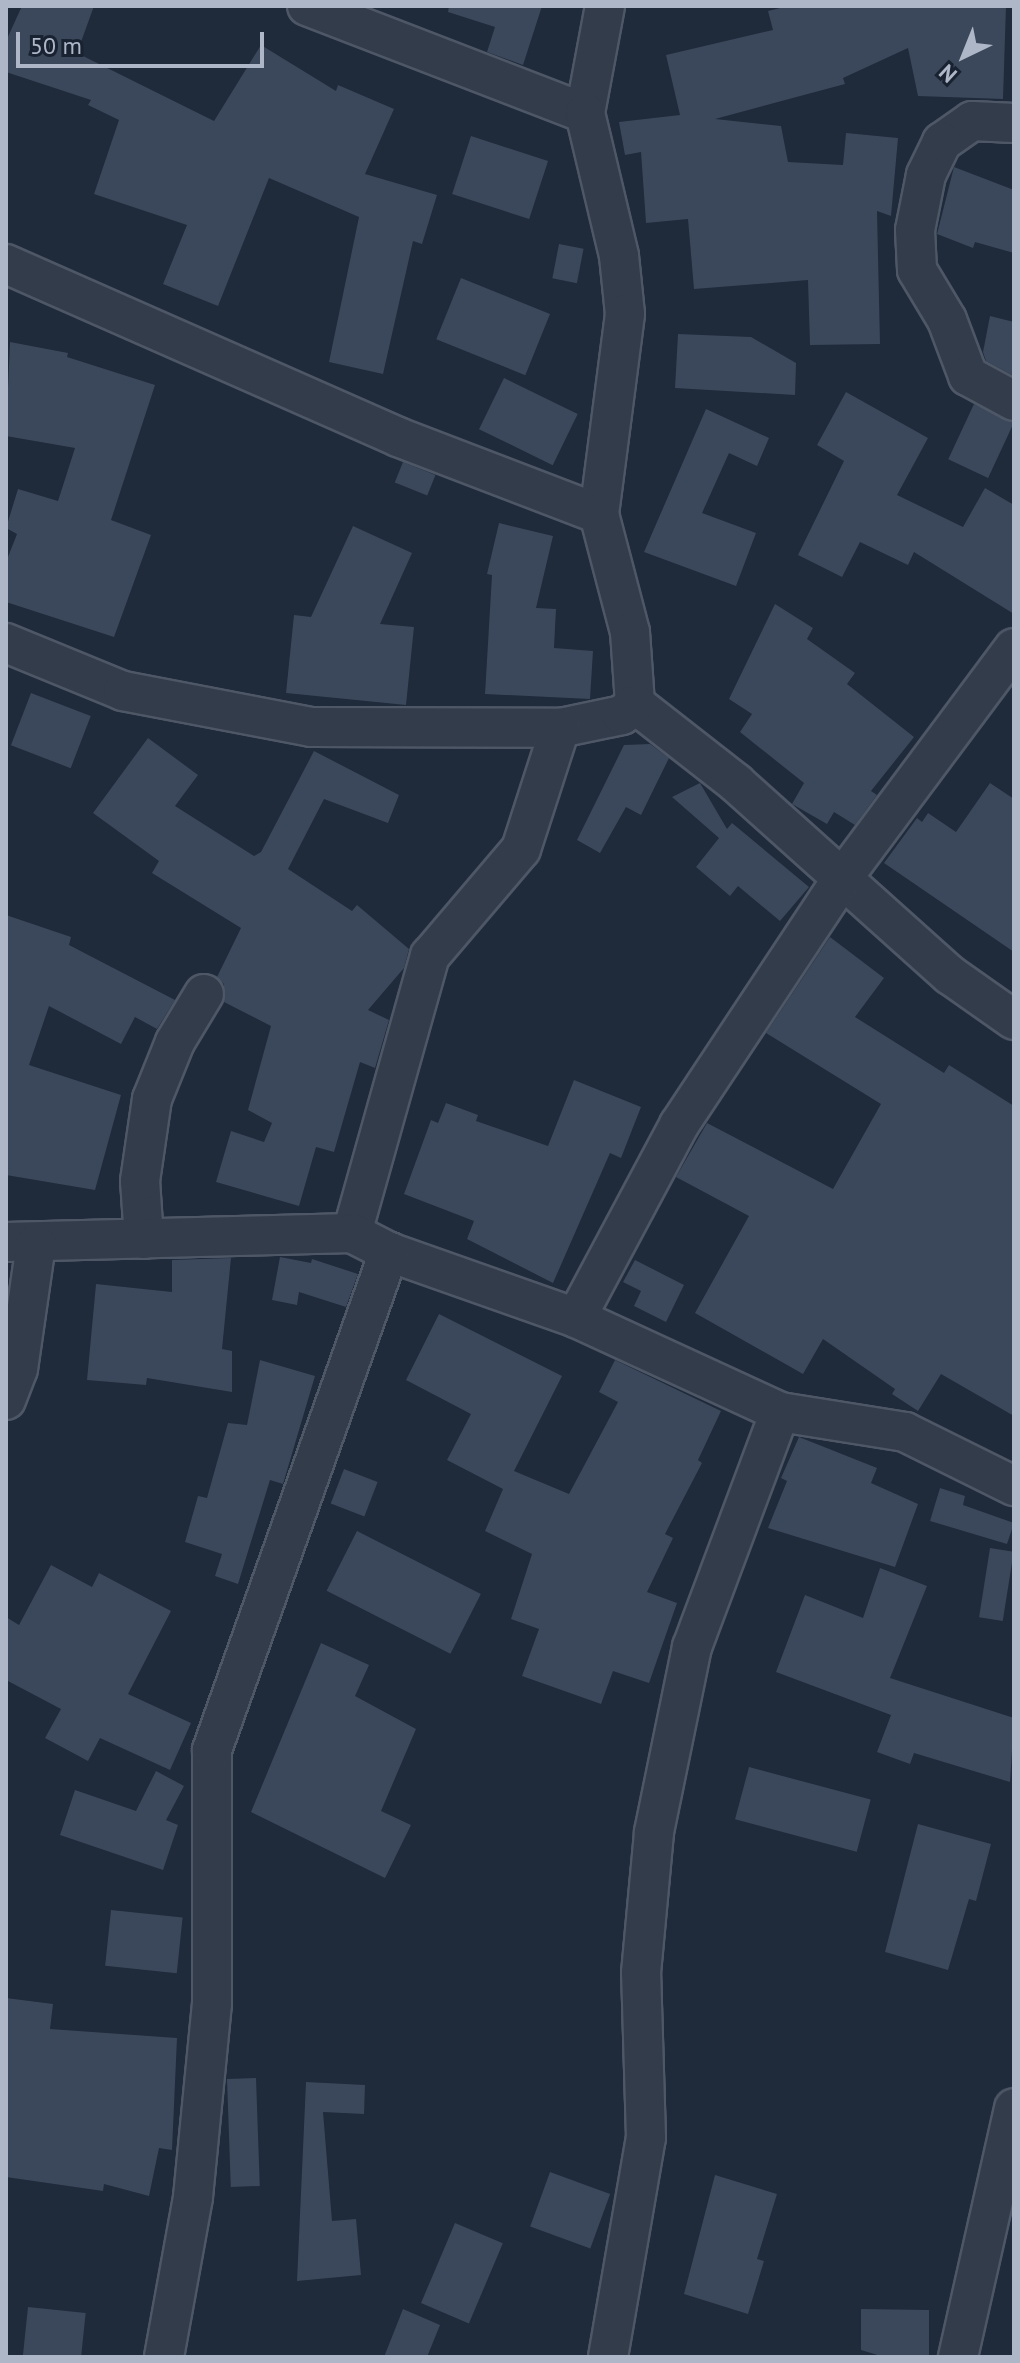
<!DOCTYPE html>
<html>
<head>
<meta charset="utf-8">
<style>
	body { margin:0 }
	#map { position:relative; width:1020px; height:2363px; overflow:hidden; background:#1f2a3b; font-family:"PT Sans",sans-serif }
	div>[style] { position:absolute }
	.building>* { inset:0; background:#3b485b; transform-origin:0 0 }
	.roads { filter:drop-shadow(2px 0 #4e5766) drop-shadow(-2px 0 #4e5766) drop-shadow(0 2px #4e5766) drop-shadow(0 -2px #4e5766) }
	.minor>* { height:38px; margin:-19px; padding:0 19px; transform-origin:19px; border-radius:19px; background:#333c4b }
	span { translate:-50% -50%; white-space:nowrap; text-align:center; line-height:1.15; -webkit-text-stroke:7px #192230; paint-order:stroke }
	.frame { position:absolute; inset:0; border:8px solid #aeb7c8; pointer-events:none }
	.north { position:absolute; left:924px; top:16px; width:80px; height:80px; -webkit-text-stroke:6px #192230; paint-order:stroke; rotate:223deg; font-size:22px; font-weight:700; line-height:32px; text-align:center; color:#aeb7c8 }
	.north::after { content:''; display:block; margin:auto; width:28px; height:36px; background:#aeb7c8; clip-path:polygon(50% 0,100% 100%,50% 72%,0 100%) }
	.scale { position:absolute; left:16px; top:32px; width:248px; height:36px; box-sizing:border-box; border:4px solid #aeb7c8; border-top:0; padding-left:10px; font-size:24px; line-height:28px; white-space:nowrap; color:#aeb7c8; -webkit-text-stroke:6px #192230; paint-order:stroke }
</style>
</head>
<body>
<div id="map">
	<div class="building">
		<div style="clip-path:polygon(22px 6px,94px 6px,77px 53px,214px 121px,261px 45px,336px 91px,338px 85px,394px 109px,365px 174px,437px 195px,422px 244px,413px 241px,383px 374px,329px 362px,359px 217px,269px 178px,218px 306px,163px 284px,187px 225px,94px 194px,119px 120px,88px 105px,91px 100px,6px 72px,6px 41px)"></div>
		<div style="clip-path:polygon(449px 6px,542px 6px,523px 65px,487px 52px,495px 27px,448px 12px)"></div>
		<div style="clip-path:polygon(788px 6px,1006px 6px,1003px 99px,918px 96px,908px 48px,843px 78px,845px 84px,715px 119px,781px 126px,788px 162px,843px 165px,846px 133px,898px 138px,891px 216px,877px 211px,880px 344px,810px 345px,808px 280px,694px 289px,688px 219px,646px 223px,641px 152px,625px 155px,619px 122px,680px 115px,666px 55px,773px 30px,768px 11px)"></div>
		<div style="left:471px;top:136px;width:81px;height:61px;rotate:18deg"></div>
		<div style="clip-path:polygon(954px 167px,1014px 190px,1014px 253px,975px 242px,973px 248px,937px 234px)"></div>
		<div style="left:559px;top:244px;width:25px;height:35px;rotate:11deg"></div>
		<div style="left:461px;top:278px;width:96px;height:66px;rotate:22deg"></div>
		<div style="clip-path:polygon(990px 316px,1014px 322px,1014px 376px,986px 361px,983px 352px)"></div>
		<div style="clip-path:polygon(678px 334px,751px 337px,796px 363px,795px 395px,675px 388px)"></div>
		<div style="clip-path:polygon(10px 342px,68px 353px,67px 357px,155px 385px,111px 520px,151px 535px,114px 637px,6px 602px,6px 562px,17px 534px,6px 528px,18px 489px,58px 501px,75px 448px,6px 436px)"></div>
		<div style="left:504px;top:378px;width:82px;height:57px;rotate:26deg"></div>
		<div style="clip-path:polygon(846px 392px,928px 438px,897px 495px,963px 527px,985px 488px,1014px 505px,1014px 614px,914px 552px,908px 565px,860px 542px,842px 577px,798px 555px,844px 461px,817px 445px)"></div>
		<div style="left:974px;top:404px;width:44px;height:61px;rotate:25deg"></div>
		<div style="clip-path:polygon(706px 409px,769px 438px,757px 466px,729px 453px,702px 513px,756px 533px,736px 586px,644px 552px)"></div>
		<div style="left:403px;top:462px;width:35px;height:22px;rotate:22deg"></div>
		<div style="clip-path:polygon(499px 523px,553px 536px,536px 608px,556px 609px,554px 648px,593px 651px,590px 699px,485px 694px,492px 575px,487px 574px)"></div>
		<div style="clip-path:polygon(353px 526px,412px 553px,380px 624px,414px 627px,406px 705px,286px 693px,294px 615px,311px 617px)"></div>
		<div style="clip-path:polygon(775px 604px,813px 628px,807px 639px,855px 673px,847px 684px,914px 737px,871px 791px,877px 795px,855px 825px,834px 812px,827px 824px,792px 804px,804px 783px,740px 732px,752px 714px,729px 699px)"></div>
		<div style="left:31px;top:693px;width:64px;height:56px;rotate:21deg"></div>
		<div style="clip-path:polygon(148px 738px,198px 775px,175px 806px,254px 856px,261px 852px,314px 751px,399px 795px,388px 823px,324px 799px,288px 869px,352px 911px,357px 905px,409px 949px,404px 968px,368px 1010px,389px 1020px,375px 1068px,360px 1062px,334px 1152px,316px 1147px,299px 1206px,216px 1182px,231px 1131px,264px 1142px,272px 1123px,248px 1110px,271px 1026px,224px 1002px,224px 984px,217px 977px,241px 928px,152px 873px,159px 861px,93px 813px)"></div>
		<div style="clip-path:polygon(650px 744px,669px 758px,641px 815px,626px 807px,600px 853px,577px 840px,624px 745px)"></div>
		<div style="clip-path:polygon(700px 783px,727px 829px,732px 823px,809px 887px,780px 921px,738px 886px,730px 896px,696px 867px,719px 838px,672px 797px)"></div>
		<div style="clip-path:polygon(990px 783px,1014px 799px,1014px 952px,884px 863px,917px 818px,922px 822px,928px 813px,956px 832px)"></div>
		<div style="clip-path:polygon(6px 915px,71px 937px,69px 945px,175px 1000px,157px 1029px,135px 1017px,121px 1044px,49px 1006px,29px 1065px,121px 1095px,95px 1190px,6px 1175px)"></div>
		<div style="clip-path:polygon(830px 937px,884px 978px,855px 1017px,944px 1073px,949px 1065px,1014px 1106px,1014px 1416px,941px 1374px,918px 1411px,892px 1394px,895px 1389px,823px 1339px,803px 1374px,695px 1313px,749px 1216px,676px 1177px,707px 1123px,833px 1189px,881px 1104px,766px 1033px)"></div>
		<div style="clip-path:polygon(574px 1080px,641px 1107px,621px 1158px,610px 1153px,553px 1283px,467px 1239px,474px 1221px,404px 1194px,431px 1120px,438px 1123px,446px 1103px,478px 1115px,476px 1121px,548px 1146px)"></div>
		<div style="clip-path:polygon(280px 1257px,311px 1263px,312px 1259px,358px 1274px,346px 1307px,299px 1292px,297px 1305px,272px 1300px)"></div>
		<div style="clip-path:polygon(231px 1258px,222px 1349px,232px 1351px,232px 1392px,147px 1378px,146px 1385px,87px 1380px,96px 1284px,172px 1292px,172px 1260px)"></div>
		<div style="clip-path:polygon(635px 1260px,684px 1285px,666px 1322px,634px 1306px,641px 1291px,623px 1282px)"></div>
		<div style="clip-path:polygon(439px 1314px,562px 1376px,514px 1471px,569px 1494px,618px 1402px,599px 1392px,615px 1360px,721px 1411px,698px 1460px,702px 1463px,665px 1534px,673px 1538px,647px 1592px,677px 1603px,649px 1683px,613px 1671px,601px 1704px,522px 1676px,539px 1629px,511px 1619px,532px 1554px,485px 1531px,503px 1489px,447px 1460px,471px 1414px,406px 1380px)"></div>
		<div style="clip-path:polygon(260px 1360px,315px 1376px,283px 1484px,270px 1480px,238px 1584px,215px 1576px,222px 1554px,185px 1542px,198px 1496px,207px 1498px,228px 1423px,247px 1425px)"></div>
		<div style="clip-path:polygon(799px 1437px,877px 1468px,871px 1483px,918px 1504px,895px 1567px,768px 1528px,787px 1481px,781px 1478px)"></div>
		<div style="left:344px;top:1469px;width:36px;height:37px;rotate:21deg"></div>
		<div style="clip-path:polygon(940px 1488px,965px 1496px,963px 1505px,1014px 1523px,1007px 1544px,930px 1521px)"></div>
		<div style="left:357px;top:1531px;width:139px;height:67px;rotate:27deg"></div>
		<div style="left:990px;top:1548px;width:24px;height:70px;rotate:9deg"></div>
		<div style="clip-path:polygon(51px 1565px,92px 1587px,99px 1573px,171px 1611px,128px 1694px,191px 1723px,170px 1770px,100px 1738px,88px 1761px,45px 1738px,61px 1709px,6px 1680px,6px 1617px,19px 1625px)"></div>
		<div style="clip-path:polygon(880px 1568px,927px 1586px,890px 1678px,1014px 1718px,1010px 1782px,914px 1753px,910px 1764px,877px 1752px,891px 1715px,776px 1672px,805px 1595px,863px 1618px)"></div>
		<div style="clip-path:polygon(321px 1643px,369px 1665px,355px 1696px,416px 1729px,381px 1811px,411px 1825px,385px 1878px,251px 1812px)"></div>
		<div style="left:749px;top:1767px;width:126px;height:54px;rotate:15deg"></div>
		<div style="clip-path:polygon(156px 1771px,184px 1786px,166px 1820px,178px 1825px,163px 1870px,60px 1835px,75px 1790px,136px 1811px)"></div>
		<div style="clip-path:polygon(918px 1824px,991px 1844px,976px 1901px,969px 1899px,948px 1970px,885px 1952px)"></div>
		<div style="left:111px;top:1910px;width:72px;height:56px;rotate:6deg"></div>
		<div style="clip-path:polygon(6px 1998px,53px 2004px,50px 2029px,177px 2038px,172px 2150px,159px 2148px,149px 2196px,104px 2184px,103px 2191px,6px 2177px)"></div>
		<div style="left:256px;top:2078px;width:108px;height:29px;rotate:88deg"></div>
		<div style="clip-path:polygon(306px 2082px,365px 2085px,364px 2114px,323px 2112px,332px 2221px,356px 2219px,361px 2275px,297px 2281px)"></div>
		<div style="left:550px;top:2172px;width:64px;height:58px;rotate:20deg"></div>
		<div style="clip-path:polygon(715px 2175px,777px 2194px,757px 2259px,764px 2261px,748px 2314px,684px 2294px)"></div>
		<div style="left:455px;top:2223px;width:52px;height:87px;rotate:23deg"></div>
		<div style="left:28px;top:2307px;width:58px;height:50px;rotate:6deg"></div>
		<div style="clip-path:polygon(403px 2309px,440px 2325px,427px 2357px,384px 2357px)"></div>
		<div style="clip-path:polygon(861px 2309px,929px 2310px,929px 2357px,884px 2357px,861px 2350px)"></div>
	</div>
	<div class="roads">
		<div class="minor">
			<div style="left:307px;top:6px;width:298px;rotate:21.1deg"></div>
			<div style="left:605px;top:6px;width:109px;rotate:100.6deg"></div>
			<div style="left:585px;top:113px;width:147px;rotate:76.6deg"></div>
			<div style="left:619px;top:256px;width:58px;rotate:84.1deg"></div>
			<div style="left:625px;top:314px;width:202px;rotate:97.4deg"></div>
			<div style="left:599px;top:514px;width:122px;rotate:75.3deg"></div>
			<div style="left:630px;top:632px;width:72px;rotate:86deg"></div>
			<div style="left:635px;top:704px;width:128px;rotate:38deg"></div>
			<div style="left:736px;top:783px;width:288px;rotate:41.9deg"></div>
			<div style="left:950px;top:975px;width:78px;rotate:35.1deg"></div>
			<div style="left:1014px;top:123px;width:42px;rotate:-177.3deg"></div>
			<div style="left:972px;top:121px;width:37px;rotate:145deg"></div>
			<div style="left:942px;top:142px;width:37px;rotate:116deg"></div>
			<div style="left:926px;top:175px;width:56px;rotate:101.3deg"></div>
			<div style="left:915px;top:230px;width:40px;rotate:87.1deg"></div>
			<div style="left:917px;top:270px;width:58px;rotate:59deg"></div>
			<div style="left:947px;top:320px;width:60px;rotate:69.4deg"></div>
			<div style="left:968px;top:376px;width:52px;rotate:28.5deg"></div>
			<div style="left:6px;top:264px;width:428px;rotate:23.8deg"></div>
			<div style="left:398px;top:437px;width:215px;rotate:21deg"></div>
			<div style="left:6px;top:643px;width:126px;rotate:22.3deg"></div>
			<div style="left:123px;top:691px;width:191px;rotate:10.8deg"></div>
			<div style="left:311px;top:727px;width:249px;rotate:0.2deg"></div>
			<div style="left:560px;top:728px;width:63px;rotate:-11.8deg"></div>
			<div style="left:622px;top:715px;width:17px;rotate:-40deg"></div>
			<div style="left:352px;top:1233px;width:288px;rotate:-74.3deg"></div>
			<div style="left:430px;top:956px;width:140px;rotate:-49.6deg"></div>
			<div style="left:521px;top:849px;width:127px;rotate:-72.1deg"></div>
			<div style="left:144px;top:1239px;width:58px;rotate:-93.9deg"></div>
			<div style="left:140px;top:1181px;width:83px;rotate:-81.7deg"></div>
			<div style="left:152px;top:1099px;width:61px;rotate:-68deg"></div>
			<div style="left:175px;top:1042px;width:56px;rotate:-58.9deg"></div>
			<div style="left:6px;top:1242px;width:346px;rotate:-1.5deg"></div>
			<div style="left:352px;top:1233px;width:42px;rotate:27.2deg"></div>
			<div style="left:389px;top:1252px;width:198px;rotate:19.4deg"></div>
			<div style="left:576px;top:1318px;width:225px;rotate:24.7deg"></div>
			<div style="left:780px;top:1412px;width:127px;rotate:9.1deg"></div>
			<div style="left:905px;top:1432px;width:122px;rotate:26.4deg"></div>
			<div style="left:576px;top:1318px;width:219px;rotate:-61.9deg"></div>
			<div style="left:679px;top:1125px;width:294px;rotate:-56.5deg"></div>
			<div style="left:841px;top:880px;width:289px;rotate:-53.3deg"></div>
			<div style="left:6px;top:1400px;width:33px;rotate:-69deg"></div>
			<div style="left:18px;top:1369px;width:126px;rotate:-81.8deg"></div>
			<div style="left:164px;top:2357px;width:163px;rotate:-79.7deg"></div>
			<div style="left:193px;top:2197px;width:194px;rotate:-84.4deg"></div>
			<div style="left:212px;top:2004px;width:254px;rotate:-90deg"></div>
			<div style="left:212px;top:1750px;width:529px;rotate:-70.43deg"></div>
			<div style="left:608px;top:2357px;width:222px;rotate:-80.2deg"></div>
			<div style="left:646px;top:2138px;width:165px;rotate:-91.7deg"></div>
			<div style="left:641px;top:1973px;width:142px;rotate:-84.7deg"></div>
			<div style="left:654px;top:1832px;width:189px;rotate:-78.4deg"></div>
			<div style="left:692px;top:1647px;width:251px;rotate:-69.5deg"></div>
			<div style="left:958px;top:2357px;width:255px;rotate:-77.3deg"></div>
		</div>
	</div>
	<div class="frame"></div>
	<div class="north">N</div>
	<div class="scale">50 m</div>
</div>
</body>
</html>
